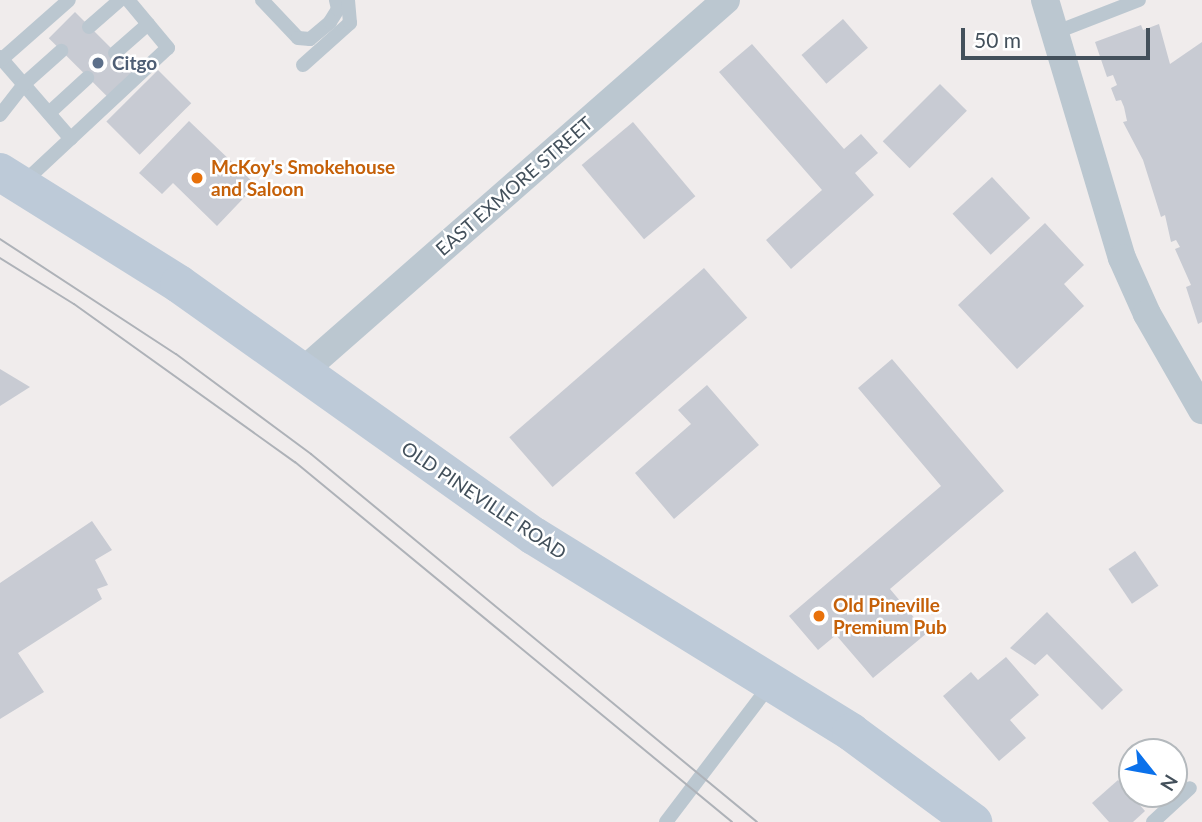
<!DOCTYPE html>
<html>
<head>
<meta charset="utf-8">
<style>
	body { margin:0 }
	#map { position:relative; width:1202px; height:822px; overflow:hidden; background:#f0ecec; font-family:Lato,sans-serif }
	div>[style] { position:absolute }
	.building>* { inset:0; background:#c8cbd3; transform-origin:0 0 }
	.lane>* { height:14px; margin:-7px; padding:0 7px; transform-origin:7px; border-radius:7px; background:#bbc7d0 }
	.street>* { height:28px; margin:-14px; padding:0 14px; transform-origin:14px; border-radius:14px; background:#bbc7d0 }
	.secondary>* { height:38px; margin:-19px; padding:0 19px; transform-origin:19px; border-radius:19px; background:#bdcad8 }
	.tram>* { height:2px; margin:-1px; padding:0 1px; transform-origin:1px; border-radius:1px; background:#aeb2b8 }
	.dots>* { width:19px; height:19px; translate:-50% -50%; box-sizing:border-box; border:4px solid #fff; border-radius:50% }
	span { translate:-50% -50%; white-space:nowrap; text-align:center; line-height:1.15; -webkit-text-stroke:5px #fff; paint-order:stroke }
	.service-label { font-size:19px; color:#4e5e75; font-weight:700 }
	.left { translate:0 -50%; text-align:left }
	.food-label { font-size:19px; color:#c56008; font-weight:700 }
	.street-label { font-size:19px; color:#43505b }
	.north { position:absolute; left:1118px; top:738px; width:70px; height:70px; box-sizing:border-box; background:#fff; border:2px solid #b4b9bd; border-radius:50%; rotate:121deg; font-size:19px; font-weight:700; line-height:28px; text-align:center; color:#43505b }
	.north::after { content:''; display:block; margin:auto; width:24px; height:32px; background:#0b71eb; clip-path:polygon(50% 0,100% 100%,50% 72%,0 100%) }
	.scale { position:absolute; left:961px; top:28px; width:189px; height:32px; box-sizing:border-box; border:4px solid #43505b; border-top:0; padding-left:9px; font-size:21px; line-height:24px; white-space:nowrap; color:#43505b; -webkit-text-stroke:5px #fff; paint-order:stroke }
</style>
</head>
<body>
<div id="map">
	<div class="building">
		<div style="left:75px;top:12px;width:84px;height:37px;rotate:45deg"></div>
		<div style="left:843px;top:19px;width:38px;height:55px;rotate:49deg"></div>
		<div style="clip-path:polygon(1159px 24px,1170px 64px,1202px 42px,1202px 322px,1198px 324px,1186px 287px,1191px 285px,1175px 249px,1180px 247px,1176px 240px,1171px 242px,1165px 215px,1161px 217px,1143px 160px,1123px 122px,1127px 121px,1124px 107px,1121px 100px,1116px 101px,1111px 88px,1117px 85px,1113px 75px,1107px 77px,1095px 42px,1141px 25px,1143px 30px)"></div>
		<div style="clip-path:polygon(752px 44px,844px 149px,861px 134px,878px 153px,855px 173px,874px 195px,791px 269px,766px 240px,822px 190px,719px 72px)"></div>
		<div style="left:158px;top:70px;width:47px;height:73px;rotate:45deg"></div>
		<div style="left:940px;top:84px;width:38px;height:81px;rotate:45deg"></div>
		<div style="clip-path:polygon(189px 121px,256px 185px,217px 226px,173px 183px,162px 194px,139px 173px)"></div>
		<div style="left:633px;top:122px;width:97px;height:67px;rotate:50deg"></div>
		<div style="left:992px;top:177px;width:56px;height:54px;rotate:47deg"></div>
		<div style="clip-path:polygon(1045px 223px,1084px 265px,1064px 284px,1084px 306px,1017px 369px,958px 305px)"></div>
		<div style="left:704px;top:268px;width:66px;height:258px;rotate:49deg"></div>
		<div style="clip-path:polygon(892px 359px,1004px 491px,890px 589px,927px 633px,873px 678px,836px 635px,818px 650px,789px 616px,941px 486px,858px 388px)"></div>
		<div style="clip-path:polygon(0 369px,30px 387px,0 406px)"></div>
		<div style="clip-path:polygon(707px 385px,759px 445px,674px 519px,635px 473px,691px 424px,678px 410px)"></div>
		<div style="clip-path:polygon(92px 521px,112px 550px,95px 560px,108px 585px,97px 589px,102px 599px,18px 653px,44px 692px,0 719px,0 583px)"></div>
		<div style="left:1135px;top:551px;width:42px;height:32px;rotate:56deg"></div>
		<div style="clip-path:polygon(1047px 612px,1123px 690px,1102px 710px,1047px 654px,1035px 665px,1010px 648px)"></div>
		<div style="clip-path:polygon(1006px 657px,1039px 695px,1010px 720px,1026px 738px,999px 761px,943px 696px,971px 672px,978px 680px)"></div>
		<div style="clip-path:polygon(1118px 780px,1145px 811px,1133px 822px,1109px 822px,1092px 803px)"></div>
	</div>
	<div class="lane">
		<div style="left:262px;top:0;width:52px;rotate:46.5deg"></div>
		<div style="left:298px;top:38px;width:12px;rotate:5deg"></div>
		<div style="left:310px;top:39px;width:26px;rotate:-40deg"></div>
		<div style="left:330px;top:22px;width:15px;rotate:-58deg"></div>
		<div style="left:338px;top:9px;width:9px;rotate:-103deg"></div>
		<div style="left:89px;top:27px;width:41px;rotate:-41.1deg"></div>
		<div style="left:1054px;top:33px;width:91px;rotate:-21.2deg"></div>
		<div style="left:115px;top:53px;width:44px;rotate:-41.3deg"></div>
		<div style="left:0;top:57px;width:108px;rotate:49.1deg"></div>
		<div style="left:2px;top:59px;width:89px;rotate:-41.4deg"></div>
		<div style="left:303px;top:65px;width:63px;rotate:-41.8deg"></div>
		<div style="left:350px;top:23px;width:23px;rotate:-95deg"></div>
		<div style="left:49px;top:113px;width:52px;rotate:-42.6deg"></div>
		<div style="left:0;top:115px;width:39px;rotate:-52deg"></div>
		<div style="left:24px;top:84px;width:50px;rotate:-41.7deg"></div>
		<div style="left:23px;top:183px;width:198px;rotate:-43deg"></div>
		<div style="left:168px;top:48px;width:62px;rotate:-129.8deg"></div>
		<div style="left:666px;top:822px;width:172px;rotate:-52.8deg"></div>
		<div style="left:1153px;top:822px;width:50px;rotate:-42.6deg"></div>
	</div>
	<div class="street">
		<div style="left:1045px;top:0;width:269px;rotate:73.4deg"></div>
		<div style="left:1122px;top:258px;width:61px;rotate:65.9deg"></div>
		<div style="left:1147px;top:314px;width:111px;rotate:60.2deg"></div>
		<div style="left:302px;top:372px;width:564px;rotate:-41.26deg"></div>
	</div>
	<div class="secondary">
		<div style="left:0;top:172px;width:211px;rotate:32deg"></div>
		<div style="left:179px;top:284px;width:435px;rotate:35.4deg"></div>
		<div style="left:534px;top:536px;width:373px;rotate:31.7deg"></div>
		<div style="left:851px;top:732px;width:152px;rotate:36.4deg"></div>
	</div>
	<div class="tram">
		<div style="left:0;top:239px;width:210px;rotate:33.2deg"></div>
		<div style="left:176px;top:354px;width:168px;rotate:36.5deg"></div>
		<div style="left:311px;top:454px;width:578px;rotate:39.53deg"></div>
		<div style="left:0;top:258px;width:87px;rotate:31.9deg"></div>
		<div style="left:74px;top:304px;width:272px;rotate:35.6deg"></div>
		<div style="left:295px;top:462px;width:566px;rotate:39.48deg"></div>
	</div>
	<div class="dots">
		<div style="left:98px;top:63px;background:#5c6f8a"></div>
		<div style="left:197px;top:178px;background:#e8710a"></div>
		<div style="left:819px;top:616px;background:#e8710a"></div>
	</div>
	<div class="service-label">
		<span class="left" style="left:112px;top:63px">Citgo</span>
	</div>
	<div class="food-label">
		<span class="left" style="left:211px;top:178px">McKoy's Smokehouse<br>and Saloon</span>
		<span class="left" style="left:833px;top:616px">Old Pineville<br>Premium Pub</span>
	</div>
	<div class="street-label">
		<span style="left:514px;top:186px;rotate:-41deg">EAST EXMORE STREET</span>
		<span style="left:484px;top:500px;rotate:34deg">OLD PINEVILLE ROAD</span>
	</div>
	<div class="north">N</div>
	<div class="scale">50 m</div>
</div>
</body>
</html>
